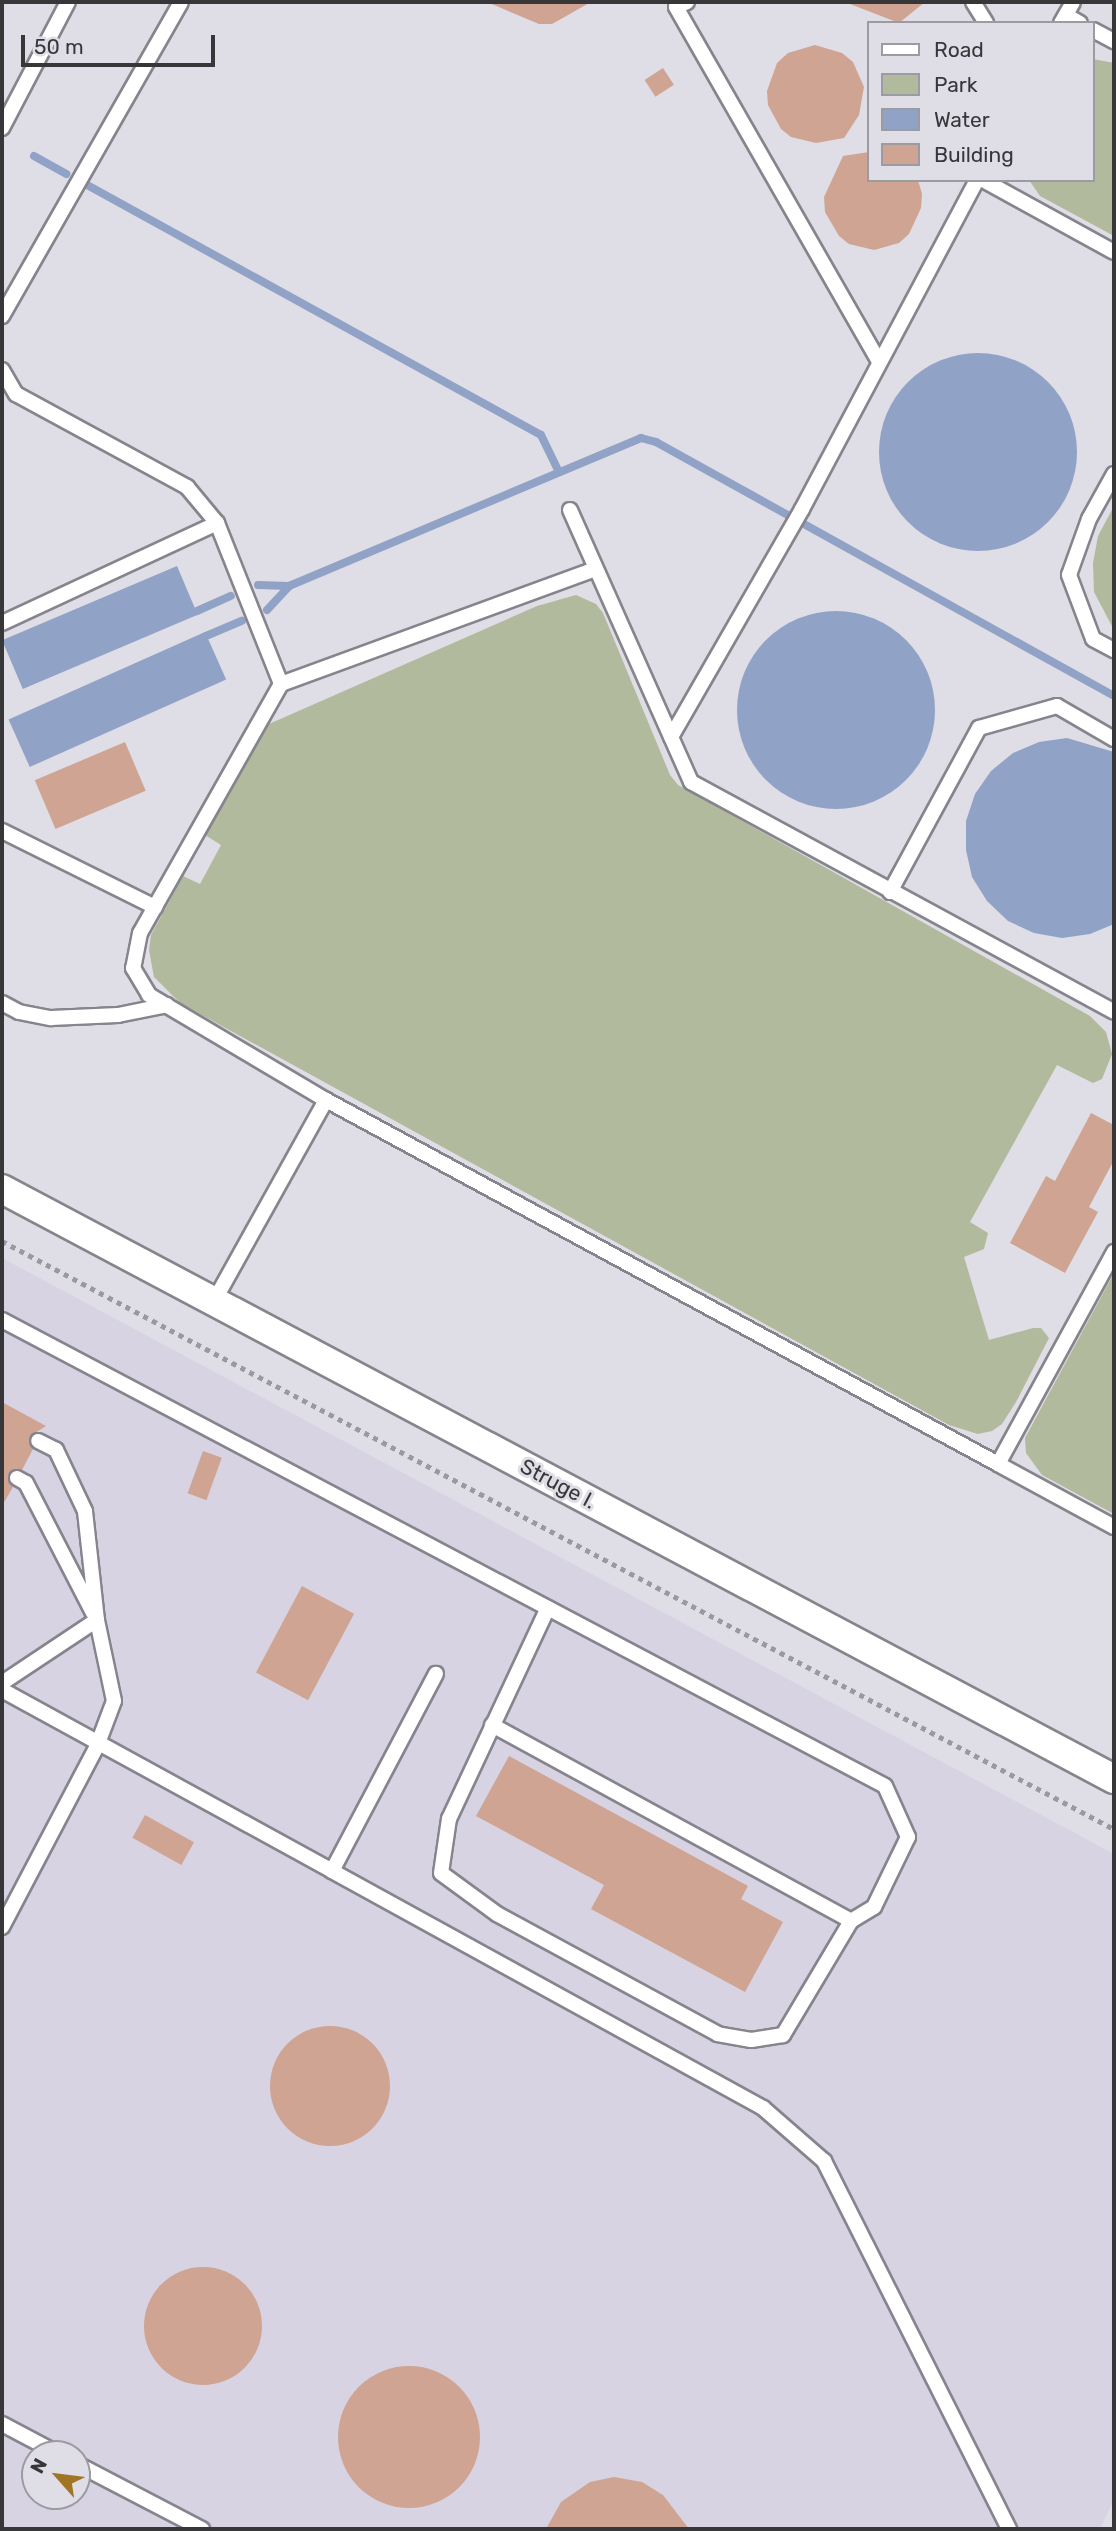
<!DOCTYPE html>
<html>
<head>
<meta charset="utf-8">
<style>
	body { margin:0 }
	#map { position:relative; width:1116px; height:2531px; overflow:hidden; background:#dfdde5; font-family:Rubik,sans-serif }
	div>[style] { position:absolute }
	.built>* { inset:0; background:#d7d3e3 }
	.green>* { inset:0; background:#b1ba9d }
	.water>* { inset:0; background:#91a2c7; transform-origin:0 0 }
	.round { border-radius:50% }
	.stream>* { height:8px; margin:-4px; padding:0 4px; transform-origin:4px; border-radius:4px; background:#91a2c7 }
	.building>* { inset:0; background:#cfa492; transform-origin:0 0 }
	.path>* { height:4.5px; margin-top:-2.25px; transform-origin:0; background:repeating-linear-gradient(90deg,#9a999f 0 5px,transparent 0 10px) }
	.roads { filter:drop-shadow(2px 0 #86848c) drop-shadow(-2px 0 #86848c) drop-shadow(0 2px #86848c) drop-shadow(0 -2px #86848c) }
	.lane>* { height:14px; margin:-7px; padding:0 7px; transform-origin:7px; border-radius:7px; background:#fff }
	.street>* { height:28px; margin:-14px; padding:0 14px; transform-origin:14px; border-radius:14px; background:#fff }
	span { translate:-50% -50%; white-space:nowrap; text-align:center; line-height:1.15; -webkit-text-stroke:6px #dfdde5; paint-order:stroke }
	.street-label { font-size:21px; color:#37373a }
	.frame { position:absolute; inset:0; border:4px solid #37373a; pointer-events:none }
	.legend { position:absolute; left:867px; top:21px; width:228px; height:161px; box-sizing:border-box; background:#dfdde5; border:2px solid #9c9ba1; margin:0; padding:9px 12px; list-style:none; font-size:21px; color:#37373a }
	.legend li { display:flex; align-items:center; gap:14px; height:35px }
	.legend b { width:35px; border:2px solid #9c9ba1 }
	.north { position:absolute; left:21px; top:2440px; width:70px; height:70px; box-sizing:border-box; background:#dfdde5; border:2px solid #9c9ba1; border-radius:50%; rotate:298deg; font-size:19px; font-weight:700; line-height:28px; text-align:center; color:#37373a }
	.north::after { content:''; display:block; margin:auto; width:24px; height:32px; background:#a17526; clip-path:polygon(50% 0,100% 100%,50% 72%,0 100%) }
	.scale { position:absolute; left:21px; top:35px; width:194px; height:32px; box-sizing:border-box; border:4px solid #37373a; border-top:0; padding-left:9px; font-size:21px; line-height:24px; white-space:nowrap; color:#37373a; -webkit-text-stroke:5px #dfdde5; paint-order:stroke }
</style>
</head>
<body>
<div id="map">
	<div class="built">
		<div style="clip-path:polygon(evenodd,2px 1258px,1114px 1854px,1114px 2499px,1100px 2529px,2px 2529px,2px 1258px,35px 2454px,77px 2454px,77px 2496px,35px 2496px,35px 2454px)"></div>
	</div>
	<div class="green">
		<div style="clip-path:polygon(1093px 59px,1114px 63px,1114px 236px,1040px 196px,1029px 180px,1093px 180px)"></div>
		<div style="clip-path:polygon(1114px 506px,1114px 630px,1094px 592px,1093px 563px,1098px 536px)"></div>
		<div style="clip-path:polygon(576px 595px,596px 604px,603px 613px,670px 775px,678px 785px,1090px 1016px,1106px 1032px,1112px 1054px,1102px 1079px,1093px 1083px,1057px 1065px,970px 1222px,988px 1233px,984px 1249px,964px 1257px,989px 1340px,1033px 1328px,1041px 1328px,1049px 1338px,1016px 1402px,1002px 1424px,992px 1431px,978px 1434px,949px 1425px,180px 1003px,154px 977px,149px 950px,151px 935px,183px 876px,200px 884px,221px 845px,205px 835px,269px 724px,537px 606px)"></div>
		<div style="clip-path:polygon(1114px 1273px,1114px 1514px,1042px 1475px,1026px 1453px,1025px 1438px)"></div>
	</div>
	<div class="water">
		<div class="round" style="left:879px;top:353px;width:198px;height:198px"></div>
		<div style="left:177px;top:566px;width:53px;height:190px;rotate:67deg"></div>
		<div class="round" style="left:737px;top:611px;width:198px;height:198px"></div>
		<div style="left:205px;top:632px;width:52px;height:215px;rotate:66deg"></div>
		<div style="clip-path:polygon(1067px 738px,1114px 752px,1114px 924px,1090px 934px,1062px 938px,1034px 933px,1008px 921px,987px 901px,972px 877px,966px 850px,966px 821px,975px 794px,991px 771px,1013px 753px,1039px 742px)"></div>
	</div>
	<div class="stream">
		<div style="left:34px;top:156px;width:37px;rotate:29deg"></div>
		<div style="left:89px;top:186px;width:516px;rotate:28.85deg"></div>
		<div style="left:541px;top:435px;width:41px;rotate:64.1deg"></div>
		<div style="left:258px;top:585px;width:31px;rotate:2deg"></div>
		<div style="left:289px;top:586px;width:382px;rotate:-22.8deg"></div>
		<div style="left:641px;top:438px;width:16px;rotate:15deg"></div>
		<div style="left:656px;top:442px;width:524px;rotate:29.01deg"></div>
		<div style="left:267px;top:610px;width:33px;rotate:-47deg"></div>
		<div style="left:197px;top:611px;width:37px;rotate:-24deg"></div>
		<div style="left:206px;top:636px;width:39px;rotate:-23deg"></div>
	</div>
	<div class="building">
		<div style="clip-path:polygon(487px 2px,591px 2px,552px 24px,539px 24px)"></div>
		<div style="clip-path:polygon(845px 2px,925px 2px,899px 23px)"></div>
		<div style="clip-path:polygon(815px 45px,842px 53px,853px 62px,864px 87px,859px 115px,844px 138px,816px 143px,791px 137px,781px 129px,768px 105px,767px 91px,777px 63px,788px 53px)"></div>
		<div style="left:663px;top:68px;width:20px;height:22px;rotate:57deg"></div>
		<div style="clip-path:polygon(869px 152px,869px 180px,918px 180px,922px 194px,921px 208px,909px 234px,899px 243px,874px 250px,849px 244px,839px 236px,825px 212px,824px 197px,843px 156px)"></div>
		<div style="left:125px;top:742px;width:53px;height:98px;rotate:67deg"></div>
		<div style="clip-path:polygon(1091px 1113px,1114px 1125px,1114px 1160px,1089px 1207px,1098px 1212px,1065px 1273px,1010px 1243px,1046px 1176px,1055px 1181px)"></div>
		<div style="clip-path:polygon(2px 1402px,46px 1426px,30px 1436px,33px 1449px,22px 1470px,8px 1474px,13px 1487px,2px 1506px)"></div>
		<div style="left:203px;top:1451px;width:20px;height:45px;rotate:20deg"></div>
		<div style="left:302px;top:1586px;width:59px;height:98px;rotate:28deg"></div>
		<div style="clip-path:polygon(509px 1756px,748px 1886px,741px 1899px,783px 1922px,745px 1992px,591px 1909px,604px 1885px,476px 1816px)"></div>
		<div style="left:145px;top:1815px;width:56px;height:26px;rotate:29deg"></div>
		<div class="round" style="left:270px;top:2026px;width:120px;height:120px"></div>
		<div class="round" style="left:144px;top:2267px;width:118px;height:118px"></div>
		<div class="round" style="left:338px;top:2366px;width:142px;height:142px"></div>
		<div style="clip-path:polygon(614px 2477px,642px 2482px,663px 2495px,689px 2529px,546px 2529px,561px 2502px,590px 2482px)"></div>
	</div>
	<div class="path">
		<div style="left:2px;top:1241px;width:1258px;rotate:27.87deg"></div>
	</div>
	<div class="roads">
		<div class="lane">
			<div style="left:687px;top:2px;width:12px;rotate:156deg"></div>
			<div style="left:676px;top:7px;width:407px;rotate:60.2deg"></div>
			<div style="left:973px;top:2px;width:25px;rotate:58deg"></div>
			<div style="left:1066px;top:15px;width:16px;rotate:30deg"></div>
			<div style="left:1061px;top:23px;width:24px;rotate:-60deg"></div>
			<div style="left:1093px;top:30px;width:24px;rotate:28deg"></div>
			<div style="left:2px;top:128px;width:142px;rotate:-62.4deg"></div>
			<div style="left:983px;top:180px;width:149px;rotate:28.8deg"></div>
			<div style="left:2px;top:316px;width:361px;rotate:-60.3deg"></div>
			<div style="left:2px;top:370px;width:28px;rotate:60deg"></div>
			<div style="left:16px;top:394px;width:195px;rotate:28.5deg"></div>
			<div style="left:187px;top:487px;width:47px;rotate:50.2deg"></div>
			<div style="left:217px;top:523px;width:173px;rotate:68.3deg"></div>
			<div style="left:281px;top:684px;width:286px;rotate:119.5deg"></div>
			<div style="left:140px;top:933px;width:36px;rotate:101deg"></div>
			<div style="left:133px;top:968px;width:31px;rotate:59deg"></div>
			<div style="left:149px;top:995px;width:206px;rotate:30.7deg"></div>
			<div style="left:326px;top:1100px;width:230px;rotate:119.1deg"></div>
			<div style="left:1114px;top:474px;width:51px;rotate:119.1deg"></div>
			<div style="left:1089px;top:519px;width:59px;rotate:109.7deg"></div>
			<div style="left:1069px;top:575px;width:68px;rotate:69.4deg"></div>
			<div style="left:1093px;top:639px;width:24px;rotate:28deg"></div>
			<div style="left:570px;top:510px;width:298px;rotate:66deg"></div>
			<div style="left:691px;top:782px;width:481px;rotate:28.5deg"></div>
			<div style="left:2px;top:623px;width:237px;rotate:-24.9deg"></div>
			<div style="left:281px;top:684px;width:334px;rotate:-20.1deg"></div>
			<div style="left:671px;top:737px;width:263px;rotate:-60.1deg"></div>
			<div style="left:802px;top:509px;width:373px;rotate:-62deg"></div>
			<div style="left:2px;top:831px;width:171px;rotate:26.4deg"></div>
			<div style="left:890px;top:892px;width:187px;rotate:-61.5deg"></div>
			<div style="left:979px;top:728px;width:81px;rotate:-15.8deg"></div>
			<div style="left:1057px;top:706px;width:66px;rotate:30.1deg"></div>
			<div style="left:2px;top:1003px;width:19px;rotate:28deg"></div>
			<div style="left:19px;top:1012px;width:33px;rotate:11deg"></div>
			<div style="left:51px;top:1018px;width:67px;rotate:-2.6deg"></div>
			<div style="left:118px;top:1015px;width:50px;rotate:-11.5deg"></div>
			<div style="left:326px;top:1100px;width:764px;rotate:28.44deg"></div>
			<div style="left:998px;top:1464px;width:242px;rotate:-61.3deg"></div>
			<div style="left:2px;top:1320px;width:998px;rotate:27.82deg"></div>
			<div style="left:885px;top:1786px;width:56px;rotate:65.7deg"></div>
			<div style="left:908px;top:1837px;width:78px;rotate:115.9deg"></div>
			<div style="left:874px;top:1907px;width:27px;rotate:149deg"></div>
			<div style="left:851px;top:1921px;width:133px;rotate:120.8deg"></div>
			<div style="left:783px;top:2035px;width:32px;rotate:171deg"></div>
			<div style="left:751px;top:2040px;width:34px;rotate:-170deg"></div>
			<div style="left:718px;top:2034px;width:251px;rotate:-151.5deg"></div>
			<div style="left:497px;top:1914px;width:69px;rotate:-143.8deg"></div>
			<div style="left:441px;top:1873px;width:55px;rotate:-81.6deg"></div>
			<div style="left:449px;top:1819px;width:233px;rotate:-64.9deg"></div>
			<div style="left:998px;top:1464px;width:132px;rotate:28.5deg"></div>
			<div style="left:17px;top:1478px;width:10px;rotate:29deg"></div>
			<div style="left:26px;top:1483px;width:146px;rotate:62.7deg"></div>
			<div style="left:2px;top:1683px;width:114px;rotate:-33.6deg"></div>
			<div style="left:2px;top:1690px;width:376px;rotate:28.7deg"></div>
			<div style="left:332px;top:1871px;width:223px;rotate:-62.2deg"></div>
			<div style="left:492px;top:1725px;width:409px;rotate:28.6deg"></div>
			<div style="left:332px;top:1871px;width:492px;rotate:28.8deg"></div>
			<div style="left:763px;top:2108px;width:81px;rotate:41deg"></div>
			<div style="left:824px;top:2161px;width:412px;rotate:63.3deg"></div>
			<div style="left:2px;top:1927px;width:204px;rotate:-62.3deg"></div>
			<div style="left:97px;top:1746px;width:48px;rotate:-69.3deg"></div>
			<div style="left:114px;top:1701px;width:83px;rotate:-101.9deg"></div>
			<div style="left:97px;top:1620px;width:110px;rotate:-96.3deg"></div>
			<div style="left:85px;top:1511px;width:68px;rotate:-115.4deg"></div>
			<div style="left:56px;top:1450px;width:20px;rotate:-153deg"></div>
			<div style="left:2px;top:2424px;width:64px;rotate:27.8deg"></div>
			<div style="left:77px;top:2464px;width:141px;rotate:27.5deg"></div>
		</div>
		<div class="street">
			<div style="left:2px;top:1189px;width:1259px;rotate:27.95deg"></div>
		</div>
	</div>
	<div class="street-label">
		<span style="left:558px;top:1484px;rotate:28deg">Struge I.</span>
	</div>
	<div class="frame"></div>
	<ul class="legend">
	<li><b style="height:9px;background:#fff"></b>Road</li>
	<li><b style="height:19px;background:#b1ba9d"></b>Park</li>
	<li><b style="height:19px;background:#91a2c7"></b>Water</li>
	<li><b style="height:19px;background:#cfa492"></b>Building</li>
	</ul>
	<div class="north">N</div>
	<div class="scale">50 m</div>
</div>
</body>
</html>
